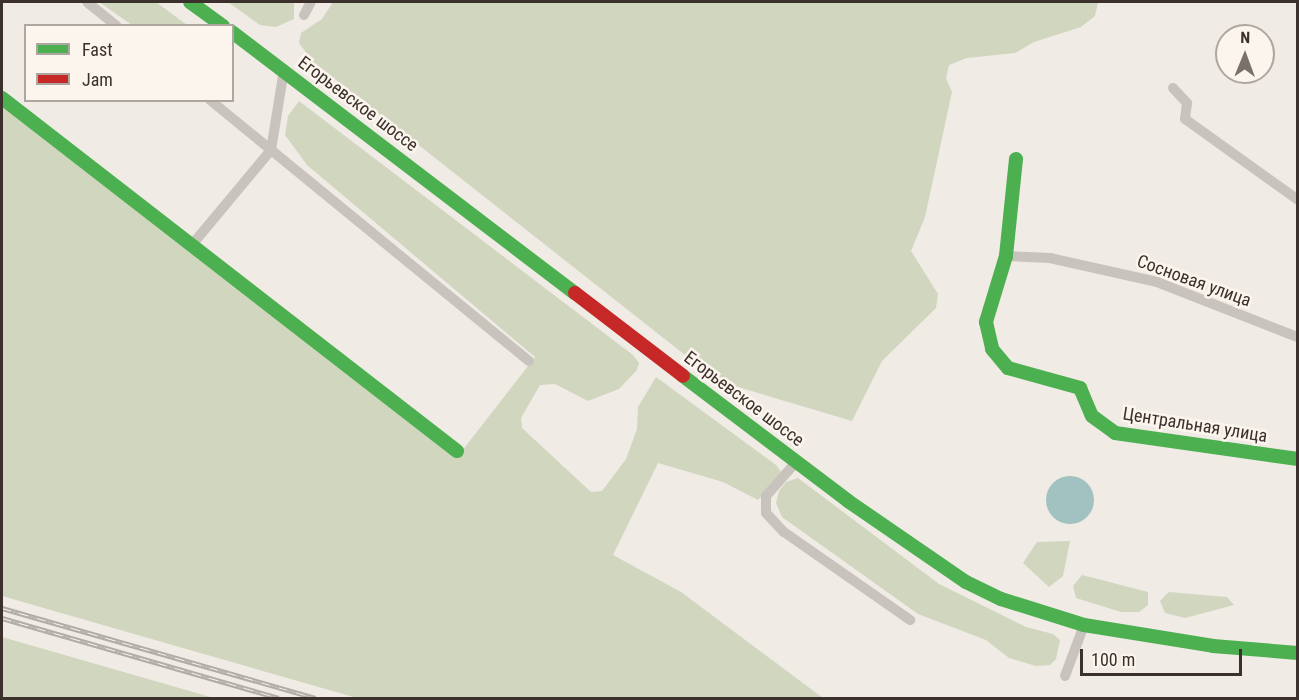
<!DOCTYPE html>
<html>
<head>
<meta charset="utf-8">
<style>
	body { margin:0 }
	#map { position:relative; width:1299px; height:700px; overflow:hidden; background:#f0ebe5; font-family:"Roboto Condensed",sans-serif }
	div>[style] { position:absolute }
	.green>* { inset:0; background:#d1d6bf }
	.water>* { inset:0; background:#a1c2c1 }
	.round { border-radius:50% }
	.street>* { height:10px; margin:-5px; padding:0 5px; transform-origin:5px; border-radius:5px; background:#c9c3be }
	.fast>* { height:14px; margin:-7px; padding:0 7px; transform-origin:7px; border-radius:7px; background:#4caf50 }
	.jam>* { height:14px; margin:-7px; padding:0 7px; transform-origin:7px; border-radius:7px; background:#c62828 }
	.rail>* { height:5px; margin-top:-2.5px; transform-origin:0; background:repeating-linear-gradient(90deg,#fbf5ee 0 9px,#b1aca8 0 18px); box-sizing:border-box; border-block:2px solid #b1aca8 }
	span { translate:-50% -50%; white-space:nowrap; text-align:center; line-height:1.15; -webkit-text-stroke:5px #fbf5ee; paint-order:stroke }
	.street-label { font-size:18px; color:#3b302b }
	.frame { position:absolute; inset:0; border:3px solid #3b302b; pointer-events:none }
	.legend { position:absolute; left:24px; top:24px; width:210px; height:78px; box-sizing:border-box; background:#fbf5ee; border:2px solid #aea6a0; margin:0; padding:8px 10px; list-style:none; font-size:18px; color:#3b302b }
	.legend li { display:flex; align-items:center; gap:12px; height:30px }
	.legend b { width:30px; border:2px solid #aea6a0 }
	.north { position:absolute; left:1215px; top:24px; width:60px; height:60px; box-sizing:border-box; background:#fbf5ee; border:2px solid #aea6a0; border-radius:50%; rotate:1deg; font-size:16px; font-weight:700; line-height:24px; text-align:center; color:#3b302b }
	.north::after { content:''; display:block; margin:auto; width:21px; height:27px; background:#7a716c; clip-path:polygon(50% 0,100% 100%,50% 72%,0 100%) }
	.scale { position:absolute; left:1080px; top:649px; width:162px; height:27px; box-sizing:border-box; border:3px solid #3b302b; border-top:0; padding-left:8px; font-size:18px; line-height:21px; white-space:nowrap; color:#3b302b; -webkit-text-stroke:4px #fbf5ee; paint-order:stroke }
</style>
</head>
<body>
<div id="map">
	<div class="green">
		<div style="clip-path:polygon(99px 2px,156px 2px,187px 25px,132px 25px)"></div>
		<div style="clip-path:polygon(228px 2px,294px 2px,294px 19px,276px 27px,260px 25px)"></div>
		<div style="clip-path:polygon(333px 2px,1098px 2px,1095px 16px,1081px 27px,1034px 42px,1015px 53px,967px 58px,949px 65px,946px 78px,952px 92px,925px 217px,911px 251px,938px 294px,936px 308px,882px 361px,852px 421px,718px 381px,312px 61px,299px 43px,301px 33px,322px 19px)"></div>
		<div style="clip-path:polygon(299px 101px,633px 355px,639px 363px,637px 370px,619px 389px,588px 401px,555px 384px,540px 385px,521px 418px,522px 428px,591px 492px,602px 491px,626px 459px,637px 429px,638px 407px,656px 377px,776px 465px,781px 472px,758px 500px,723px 482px,658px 463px,613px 555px,681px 592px,823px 698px,357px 698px,2px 596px,2px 103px,458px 456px,535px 357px,307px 165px,285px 135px,288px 116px)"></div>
		<div style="clip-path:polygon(798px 478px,939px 584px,1026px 627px,1053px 634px,1060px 640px,1056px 659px,1050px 665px,1036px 666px,1009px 658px,986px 640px,918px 614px,782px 517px,776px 503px,779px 491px,786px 482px)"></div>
		<div style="clip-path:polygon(1070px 541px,1063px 576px,1049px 587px,1023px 563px,1037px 542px)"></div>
		<div style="clip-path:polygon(1082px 575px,1148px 592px,1148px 605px,1139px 612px,1121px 612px,1076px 598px,1073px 586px)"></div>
		<div style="clip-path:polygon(1169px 592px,1227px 597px,1234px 605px,1185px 618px,1165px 613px,1160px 601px)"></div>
		<div style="clip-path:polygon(2px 637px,214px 698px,2px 698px)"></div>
	</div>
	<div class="water">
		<div class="round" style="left:1046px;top:476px;width:48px;height:48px"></div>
	</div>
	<div class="street">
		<div style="left:87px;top:2px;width:38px;rotate:39deg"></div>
		<div style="left:304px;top:15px;width:15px;rotate:-62deg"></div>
		<div style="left:1173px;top:88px;width:21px;rotate:47deg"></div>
		<div style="left:1187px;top:103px;width:16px;rotate:97deg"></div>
		<div style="left:1185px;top:119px;width:139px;rotate:35.6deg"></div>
		<div style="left:210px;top:100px;width:412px;rotate:39.3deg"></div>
		<div style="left:191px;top:246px;width:125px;rotate:-50.2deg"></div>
		<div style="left:271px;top:150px;width:81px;rotate:-80.8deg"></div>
		<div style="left:1006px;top:256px;width:44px;rotate:2.6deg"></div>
		<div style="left:1050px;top:258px;width:110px;rotate:12.6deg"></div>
		<div style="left:1157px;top:282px;width:150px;rotate:21.4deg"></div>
		<div style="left:797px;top:461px;width:47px;rotate:131.5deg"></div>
		<div style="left:766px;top:496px;width:17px;rotate:90deg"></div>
		<div style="left:766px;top:513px;width:26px;rotate:47deg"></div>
		<div style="left:784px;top:532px;width:154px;rotate:34.9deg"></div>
		<div style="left:1065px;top:676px;width:54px;rotate:-69.6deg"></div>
	</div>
	<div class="fast">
		<div style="left:190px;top:2px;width:41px;rotate:36deg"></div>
		<div style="left:232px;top:32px;width:431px;rotate:37.3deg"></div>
		<div style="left:2px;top:98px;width:576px;rotate:37.81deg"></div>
		<div style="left:1016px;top:159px;width:98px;rotate:95.9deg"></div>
		<div style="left:1006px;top:256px;width:69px;rotate:106.9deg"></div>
		<div style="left:986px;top:322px;width:28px;rotate:77deg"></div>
		<div style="left:992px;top:349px;width:25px;rotate:50deg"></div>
		<div style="left:1008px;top:368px;width:75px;rotate:15.5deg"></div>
		<div style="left:1080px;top:388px;width:30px;rotate:67deg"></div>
		<div style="left:1092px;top:416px;width:29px;rotate:36deg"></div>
		<div style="left:1115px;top:433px;width:185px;rotate:8.1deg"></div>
		<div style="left:683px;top:376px;width:207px;rotate:37.1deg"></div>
		<div style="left:848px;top:501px;width:143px;rotate:34.5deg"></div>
		<div style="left:966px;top:582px;width:39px;rotate:26deg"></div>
		<div style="left:1001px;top:599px;width:87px;rotate:17.4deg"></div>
		<div style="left:1084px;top:625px;width:131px;rotate:9.2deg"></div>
		<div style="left:1213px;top:646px;width:85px;rotate:4.7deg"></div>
	</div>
	<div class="jam">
		<div style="left:575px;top:293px;width:136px;rotate:37.5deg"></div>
	</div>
	<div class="rail">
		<div style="left:2px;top:608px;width:326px;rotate:16deg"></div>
		<div style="left:2px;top:618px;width:288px;rotate:16.1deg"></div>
	</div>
	<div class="street-label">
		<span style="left:358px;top:104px;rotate:37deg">Егорьевское шоссе</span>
		<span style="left:1194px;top:281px;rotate:20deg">Сосновая улица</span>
		<span style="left:744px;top:399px;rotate:37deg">Егорьевское шоссе</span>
		<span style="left:1195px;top:425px;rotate:9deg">Центральная улица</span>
	</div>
	<div class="frame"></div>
	<ul class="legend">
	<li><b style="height:8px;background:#4caf50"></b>Fast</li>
	<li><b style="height:8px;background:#c62828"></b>Jam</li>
	</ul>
	<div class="north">N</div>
	<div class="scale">100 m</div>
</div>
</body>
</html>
